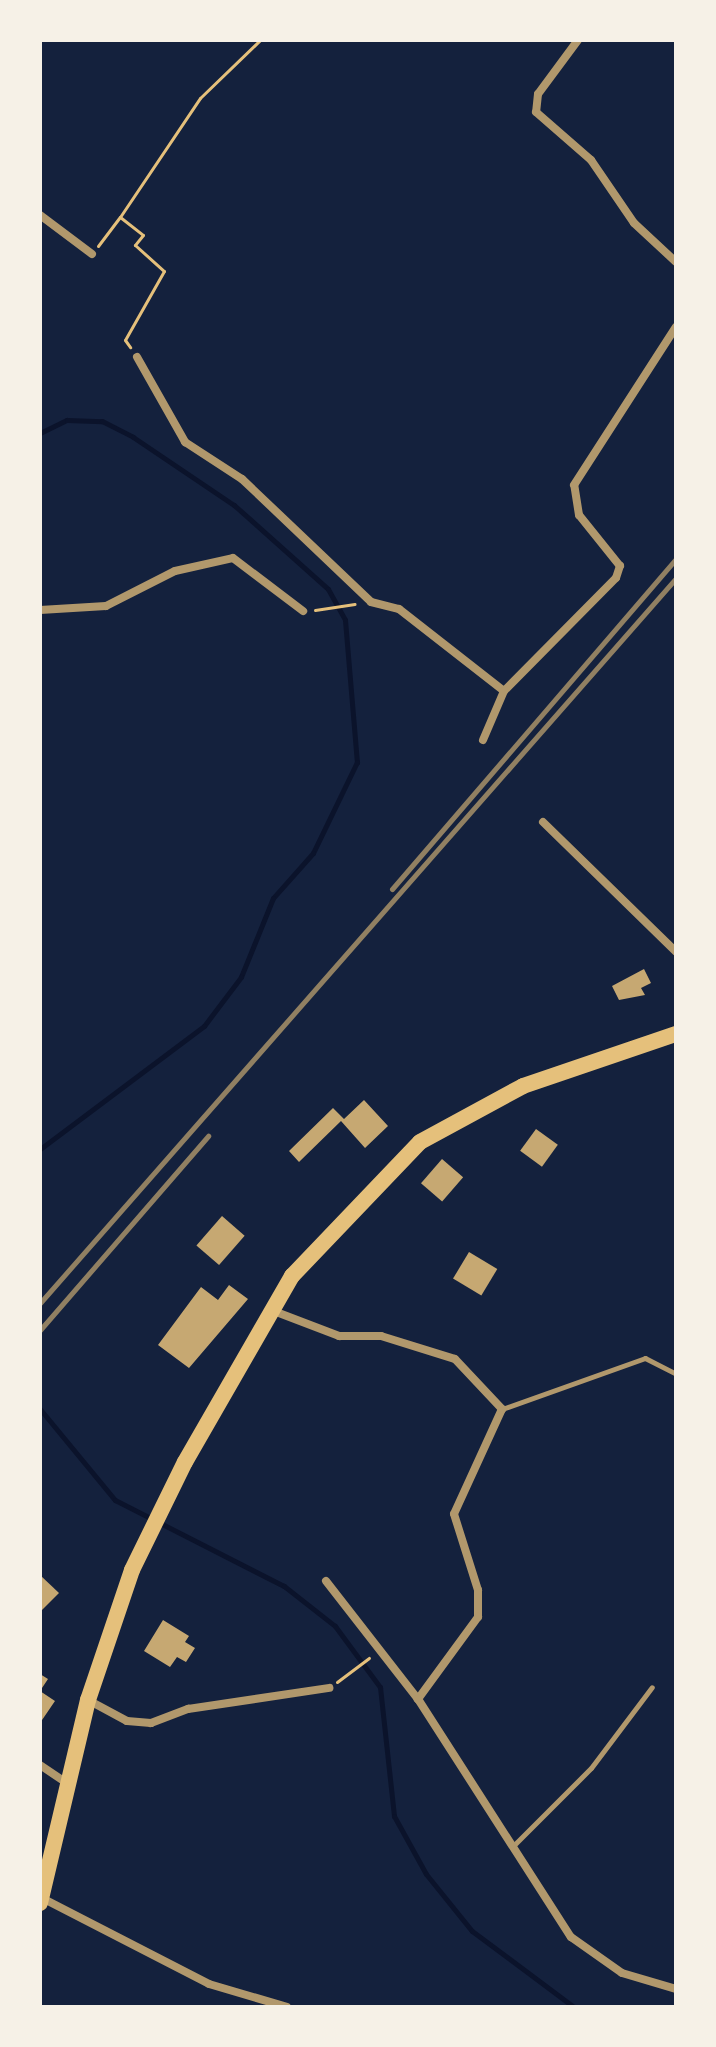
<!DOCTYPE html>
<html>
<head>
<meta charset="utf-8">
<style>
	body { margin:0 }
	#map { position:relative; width:716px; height:2047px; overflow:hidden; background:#14213d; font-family:Mulish,sans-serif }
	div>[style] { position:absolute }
	.stream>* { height:5px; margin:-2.5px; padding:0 2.5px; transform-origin:2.5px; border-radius:2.5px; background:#0b132b }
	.building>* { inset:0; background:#c6a872; transform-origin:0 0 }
	.path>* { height:3px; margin:-1.5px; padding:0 1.5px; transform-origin:1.5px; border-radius:1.5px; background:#e5c07b }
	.service>* { height:5px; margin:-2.5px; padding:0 2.5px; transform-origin:2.5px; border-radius:2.5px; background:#b1986c }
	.minor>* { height:8px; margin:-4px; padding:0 4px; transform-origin:4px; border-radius:4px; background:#b1986c }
	.primary>* { height:16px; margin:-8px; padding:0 8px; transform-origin:8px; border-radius:8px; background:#e5c07b }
	.rail>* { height:5px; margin:-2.5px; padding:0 2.5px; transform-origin:2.5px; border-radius:2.5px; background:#918062 }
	span { translate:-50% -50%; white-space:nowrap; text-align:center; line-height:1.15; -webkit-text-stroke:7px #f6f1e7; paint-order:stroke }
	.frame { position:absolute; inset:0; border:42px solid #f6f1e7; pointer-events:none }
</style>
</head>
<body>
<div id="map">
	<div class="stream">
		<div style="left:40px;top:433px;width:30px;rotate:-26deg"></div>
		<div style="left:67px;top:420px;width:35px;rotate:2deg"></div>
		<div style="left:102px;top:421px;width:35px;rotate:27deg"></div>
		<div style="left:133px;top:437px;width:122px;rotate:34deg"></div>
		<div style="left:234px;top:505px;width:126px;rotate:41.8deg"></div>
		<div style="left:328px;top:589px;width:35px;rotate:61deg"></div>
		<div style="left:345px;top:620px;width:143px;rotate:85.2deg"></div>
		<div style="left:357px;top:762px;width:101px;rotate:115.8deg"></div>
		<div style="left:313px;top:853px;width:60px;rotate:131.6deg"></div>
		<div style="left:273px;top:898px;width:85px;rotate:112.1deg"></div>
		<div style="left:241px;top:977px;width:61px;rotate:127.1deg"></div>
		<div style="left:204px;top:1026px;width:205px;rotate:143.1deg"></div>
		<div style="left:40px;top:1409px;width:118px;rotate:50.5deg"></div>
		<div style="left:115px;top:1500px;width:190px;rotate:27deg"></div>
		<div style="left:284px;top:1586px;width:65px;rotate:38.1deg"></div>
		<div style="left:335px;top:1626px;width:76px;rotate:53.6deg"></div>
		<div style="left:380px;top:1687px;width:130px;rotate:83.8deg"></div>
		<div style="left:394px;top:1816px;width:66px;rotate:61.1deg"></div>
		<div style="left:426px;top:1874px;width:73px;rotate:51.1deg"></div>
		<div style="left:472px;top:1931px;width:127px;rotate:36.7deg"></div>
	</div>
	<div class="building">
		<div style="clip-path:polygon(644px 969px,651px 983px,641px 988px,645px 995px,619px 1000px,612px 986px)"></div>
		<div style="clip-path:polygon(364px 1100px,388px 1126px,365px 1148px,341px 1121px,299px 1162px,289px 1151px,333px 1108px,344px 1119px)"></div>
		<div style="left:536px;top:1129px;width:27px;height:27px;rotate:36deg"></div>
		<div style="left:442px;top:1159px;width:28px;height:32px;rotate:41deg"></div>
		<div style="left:222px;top:1216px;width:30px;height:39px;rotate:41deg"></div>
		<div style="left:469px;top:1252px;width:33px;height:31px;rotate:31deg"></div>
		<div style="clip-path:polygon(229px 1285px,248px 1299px,189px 1368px,158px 1345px,201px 1287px,218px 1300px)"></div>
		<div style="clip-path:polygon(40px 1575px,59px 1593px,40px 1612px)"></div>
		<div style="clip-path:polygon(163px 1620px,189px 1636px,185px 1642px,195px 1648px,186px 1662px,177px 1657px,170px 1667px,144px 1651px)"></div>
		<div style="clip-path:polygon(40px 1674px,48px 1679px,40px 1691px,55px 1701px,40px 1723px)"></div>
	</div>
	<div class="path">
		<div style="left:120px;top:217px;width:143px;rotate:-56.1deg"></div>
		<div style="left:200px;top:98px;width:83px;rotate:-44deg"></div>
		<div style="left:98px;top:246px;width:36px;rotate:-53deg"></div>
		<div style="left:120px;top:217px;width:29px;rotate:38deg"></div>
		<div style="left:143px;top:235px;width:13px;rotate:129deg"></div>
		<div style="left:135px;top:245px;width:39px;rotate:42deg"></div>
		<div style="left:164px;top:271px;width:79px;rotate:119.5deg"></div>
		<div style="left:125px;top:340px;width:9px;rotate:54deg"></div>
		<div style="left:315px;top:610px;width:40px;rotate:-8.5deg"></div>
		<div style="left:337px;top:1682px;width:40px;rotate:-37deg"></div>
	</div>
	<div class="service">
		<div style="left:502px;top:1409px;width:152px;rotate:-19.6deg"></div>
		<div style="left:645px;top:1358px;width:35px;rotate:27deg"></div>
		<div style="left:515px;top:1844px;width:107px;rotate:-45deg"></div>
		<div style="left:591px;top:1768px;width:101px;rotate:-53deg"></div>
	</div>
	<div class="minor">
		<div style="left:578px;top:40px;width:67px;rotate:126.5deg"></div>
		<div style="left:538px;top:94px;width:18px;rotate:96deg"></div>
		<div style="left:536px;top:112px;width:73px;rotate:41.1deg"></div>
		<div style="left:591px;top:160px;width:76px;rotate:55.7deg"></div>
		<div style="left:634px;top:223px;width:57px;rotate:42.9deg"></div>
		<div style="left:40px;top:215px;width:65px;rotate:36.9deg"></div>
		<div style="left:137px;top:357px;width:98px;rotate:60.5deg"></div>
		<div style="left:185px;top:442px;width:68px;rotate:33deg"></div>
		<div style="left:242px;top:479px;width:178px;rotate:43.6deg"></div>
		<div style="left:371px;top:602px;width:29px;rotate:14deg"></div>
		<div style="left:399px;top:609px;width:133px;rotate:38deg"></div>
		<div style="left:504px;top:691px;width:159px;rotate:-45.3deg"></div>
		<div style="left:616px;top:578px;width:13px;rotate:-72deg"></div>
		<div style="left:620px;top:566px;width:65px;rotate:-128.8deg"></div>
		<div style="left:579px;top:515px;width:30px;rotate:-99deg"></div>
		<div style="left:574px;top:485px;width:188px;rotate:-57.2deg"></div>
		<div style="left:40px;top:610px;width:66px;rotate:-3.5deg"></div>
		<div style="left:106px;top:606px;width:77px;rotate:-26.9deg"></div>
		<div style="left:175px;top:571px;width:59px;rotate:-12.6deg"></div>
		<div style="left:233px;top:558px;width:88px;rotate:37.1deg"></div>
		<div style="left:483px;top:740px;width:53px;rotate:-66.8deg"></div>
		<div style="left:543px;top:822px;width:186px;rotate:44.3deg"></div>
		<div style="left:271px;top:1310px;width:73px;rotate:20.9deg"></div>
		<div style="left:339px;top:1336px;width:42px"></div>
		<div style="left:381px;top:1336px;width:77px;rotate:17.3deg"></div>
		<div style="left:455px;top:1359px;width:69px;rotate:46.8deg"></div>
		<div style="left:502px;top:1409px;width:115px;rotate:114.6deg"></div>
		<div style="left:454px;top:1514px;width:80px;rotate:72.5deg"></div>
		<div style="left:478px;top:1590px;width:27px;rotate:90deg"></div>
		<div style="left:478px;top:1617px;width:102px;rotate:126.2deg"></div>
		<div style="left:326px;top:1581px;width:150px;rotate:52.1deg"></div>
		<div style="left:418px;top:1699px;width:283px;rotate:57.3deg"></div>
		<div style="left:571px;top:1937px;width:62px;rotate:35.2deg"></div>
		<div style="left:622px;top:1973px;width:56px;rotate:16.5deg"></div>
		<div style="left:88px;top:1700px;width:44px;rotate:28.3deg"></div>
		<div style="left:127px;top:1721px;width:24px;rotate:5deg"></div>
		<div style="left:151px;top:1723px;width:40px;rotate:-21deg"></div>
		<div style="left:188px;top:1709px;width:143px;rotate:-8.5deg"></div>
		<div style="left:40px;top:1765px;width:34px;rotate:34deg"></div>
		<div style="left:42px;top:1898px;width:188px;rotate:27.2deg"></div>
		<div style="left:209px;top:1984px;width:81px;rotate:16.4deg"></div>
	</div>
	<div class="primary">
		<div style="left:40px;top:1903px;width:209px;rotate:-76.7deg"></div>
		<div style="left:88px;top:1700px;width:137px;rotate:-71.3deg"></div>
		<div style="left:132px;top:1570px;width:120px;rotate:-63.9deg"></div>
		<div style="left:185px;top:1462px;width:215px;rotate:-60.1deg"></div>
		<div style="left:292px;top:1276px;width:185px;rotate:-46.3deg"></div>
		<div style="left:420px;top:1142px;width:117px;rotate:-28.5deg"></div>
		<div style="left:523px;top:1086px;width:162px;rotate:-18.8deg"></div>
	</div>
	<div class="rail">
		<div style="left:392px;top:889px;width:435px;rotate:-49.3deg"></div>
		<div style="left:40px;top:1303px;width:964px;rotate:-48.74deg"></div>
		<div style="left:40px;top:1330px;width:257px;rotate:-49.1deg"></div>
	</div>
	<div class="frame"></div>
</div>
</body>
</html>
